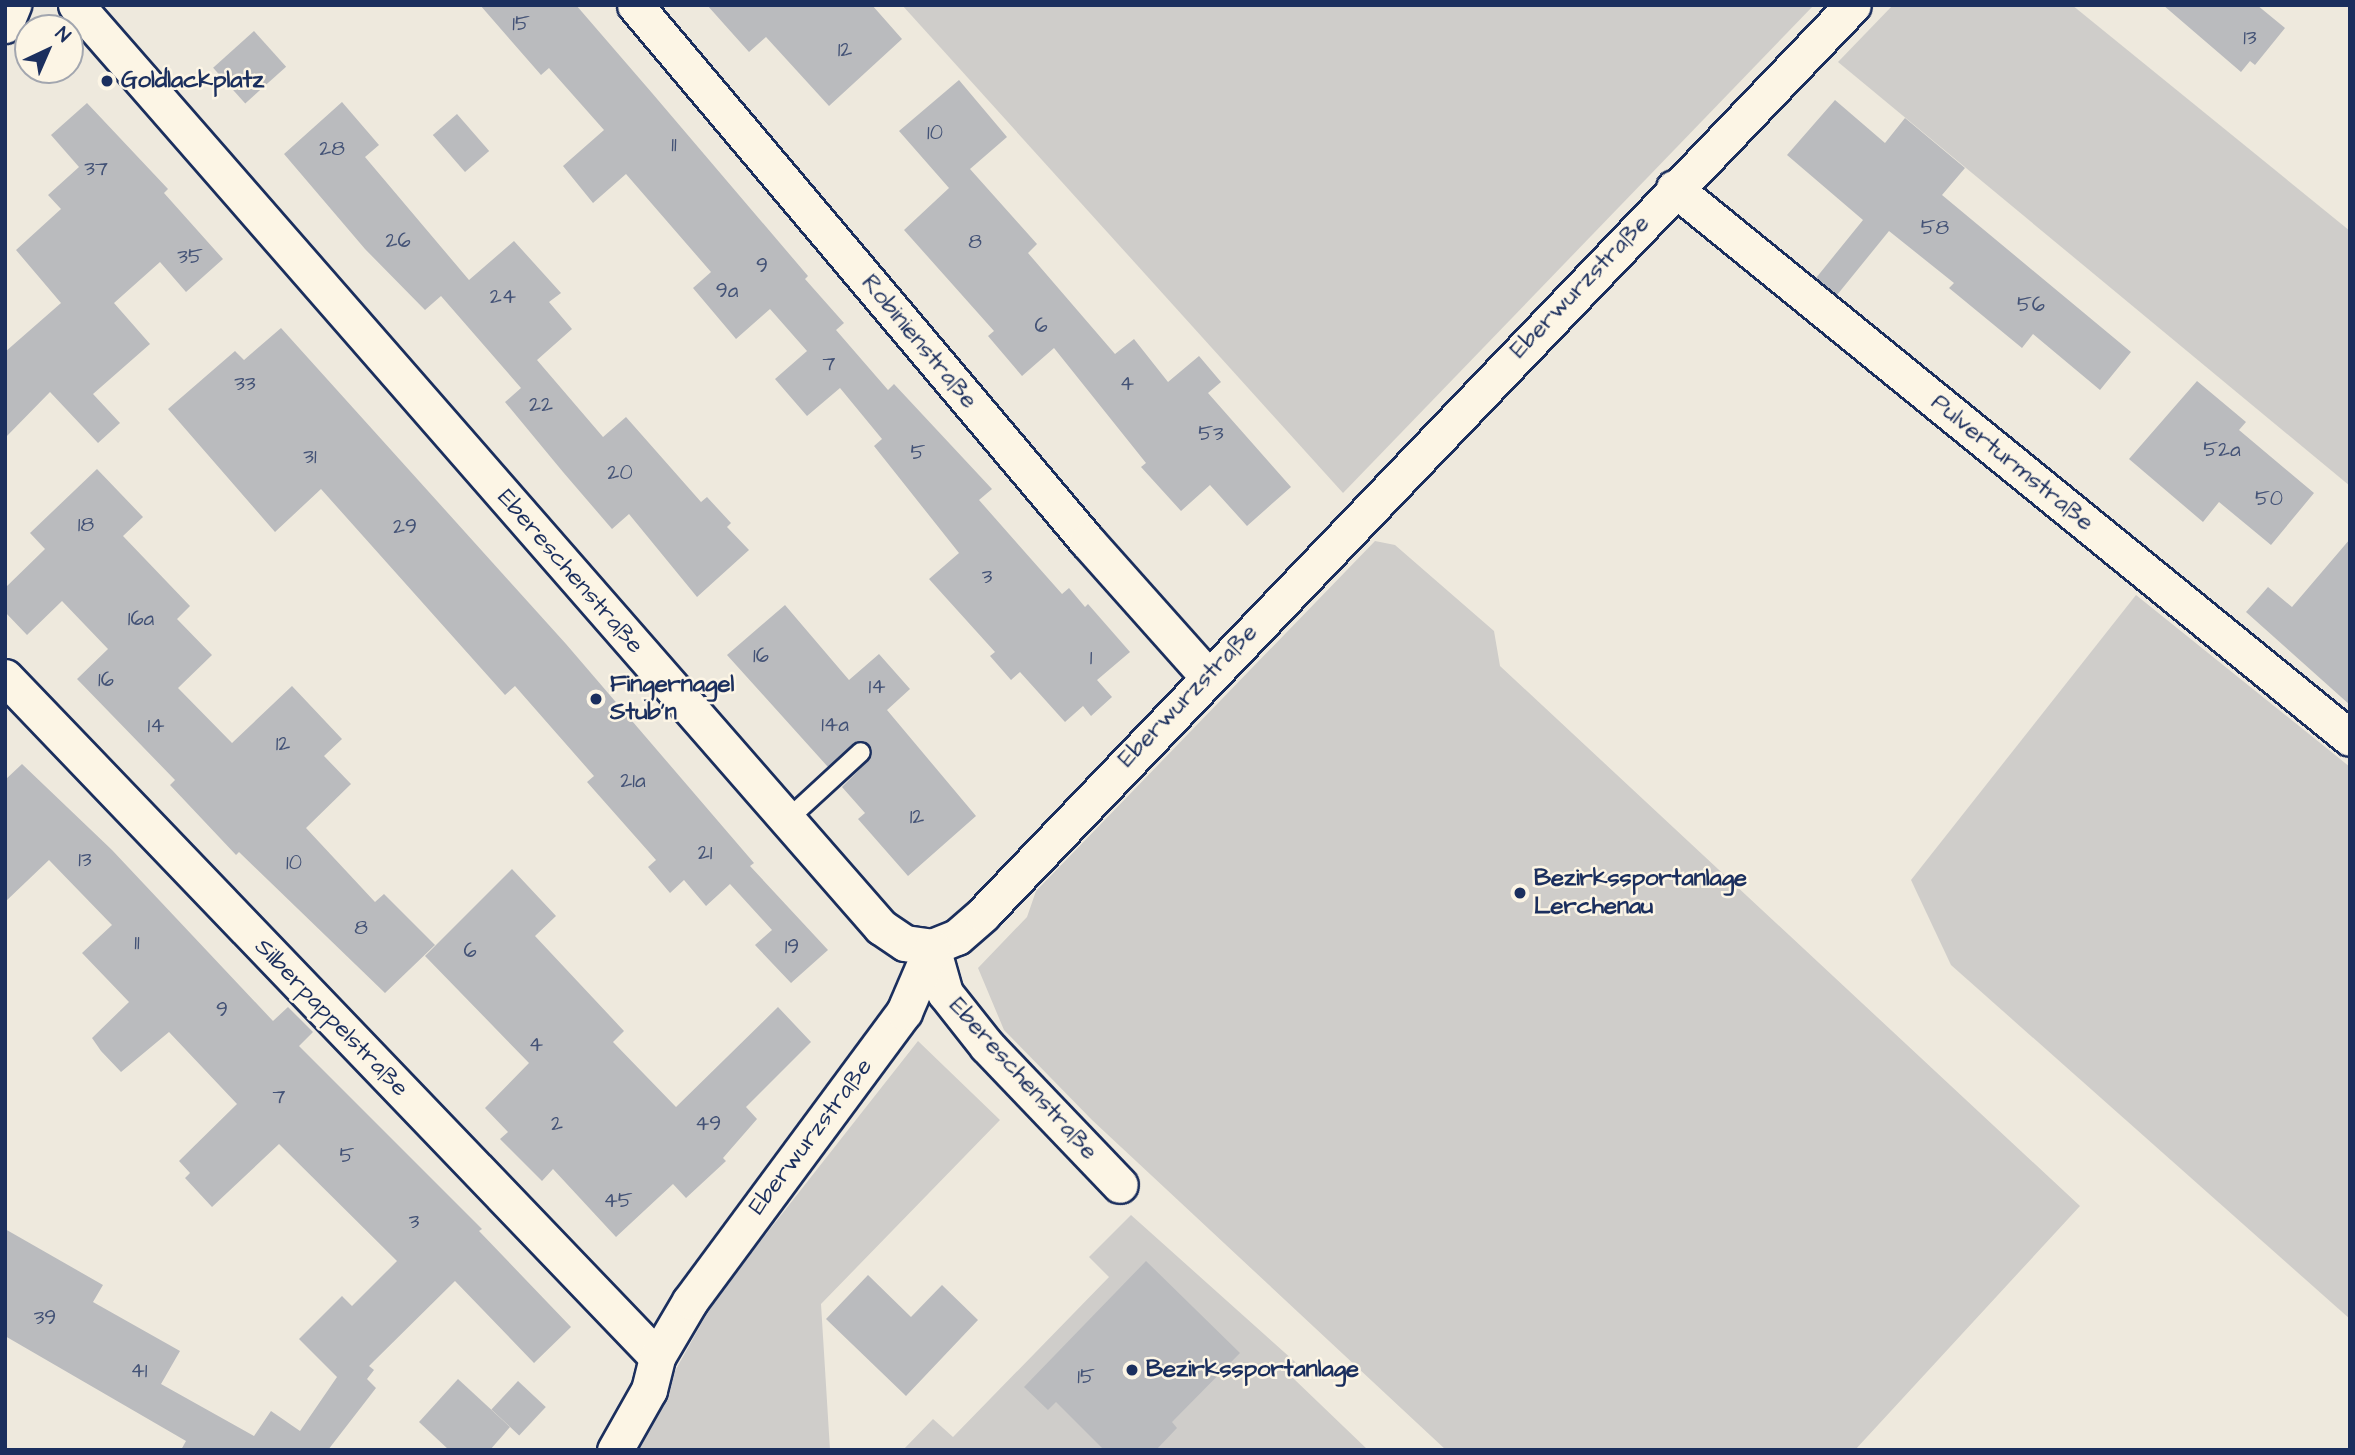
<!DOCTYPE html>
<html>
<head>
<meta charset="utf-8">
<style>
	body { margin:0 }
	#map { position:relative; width:2355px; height:1455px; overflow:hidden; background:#eee9dd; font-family:"Architects Daughter",sans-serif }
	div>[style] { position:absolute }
	.green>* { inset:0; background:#cfcdca }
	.building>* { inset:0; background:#babbbe; transform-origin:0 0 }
	.roads { filter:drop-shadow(2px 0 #1b2f5e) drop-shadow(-2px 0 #1b2f5e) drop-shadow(0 2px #1b2f5e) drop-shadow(0 -2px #1b2f5e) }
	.service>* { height:18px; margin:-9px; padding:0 9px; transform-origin:9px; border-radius:9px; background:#fcf5e5 }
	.minor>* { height:35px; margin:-17.5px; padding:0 17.5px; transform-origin:17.5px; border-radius:17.5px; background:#fcf5e5 }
	.dots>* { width:19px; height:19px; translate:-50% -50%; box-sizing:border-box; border:4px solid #fcf5e5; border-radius:50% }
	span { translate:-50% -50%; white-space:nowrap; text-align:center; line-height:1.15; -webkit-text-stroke:5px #fcf5e5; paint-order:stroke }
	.number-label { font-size:21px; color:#435276 }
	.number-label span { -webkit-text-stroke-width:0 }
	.poi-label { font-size:24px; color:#1b2f5e; font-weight:700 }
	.left { translate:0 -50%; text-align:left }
	.street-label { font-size:24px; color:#1b2f5e }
	.frame { position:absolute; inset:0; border:7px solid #1b2f5e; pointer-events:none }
	.north { position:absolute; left:14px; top:14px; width:70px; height:70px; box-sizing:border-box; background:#fcf5e5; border:2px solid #a2a6af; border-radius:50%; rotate:44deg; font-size:19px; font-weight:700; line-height:28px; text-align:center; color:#1b2f5e }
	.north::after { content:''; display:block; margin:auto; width:24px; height:32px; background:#1b2f5e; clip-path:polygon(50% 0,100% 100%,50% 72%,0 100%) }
</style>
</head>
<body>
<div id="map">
	<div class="green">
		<div style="clip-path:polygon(902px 5px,1814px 5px,1343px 493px)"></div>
		<div style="clip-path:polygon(1893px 5px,2072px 5px,2350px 231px,2350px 486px,1838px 62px)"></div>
		<div style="clip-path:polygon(1375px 541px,1395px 545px,1494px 631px,1500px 666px,2080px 1206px,1855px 1450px,1446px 1450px,1092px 1120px,1004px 1030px,978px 968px,1027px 917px,1036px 891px)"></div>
		<div style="clip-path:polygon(2136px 595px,2350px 767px,2350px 1319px,1951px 965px,1911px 880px)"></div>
		<div style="clip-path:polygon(918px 1041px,1000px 1120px,821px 1304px,830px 1450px,631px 1450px,715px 1299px)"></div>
		<div style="clip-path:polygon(1131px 1215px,1303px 1369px,1294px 1379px,1368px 1450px,903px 1450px,933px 1419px,953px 1437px,1109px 1277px,1089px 1257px)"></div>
	</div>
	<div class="building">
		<div style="clip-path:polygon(480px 5px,576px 5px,652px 93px,808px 276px,805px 279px,844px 323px,836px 330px,888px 390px,894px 384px,992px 489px,979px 500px,1062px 594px,1069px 588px,1085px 607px,1088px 604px,1130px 652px,1097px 680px,1112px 697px,1091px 716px,1083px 706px,1065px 722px,1020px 672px,1011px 680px,990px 656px,995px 652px,929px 579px,959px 553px,874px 446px,882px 439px,840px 388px,807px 416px,775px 379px,807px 351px,770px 309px,736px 339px,693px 288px,711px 272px,626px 174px,593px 203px,563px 166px,604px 130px,549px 68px,541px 75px)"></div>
		<div style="clip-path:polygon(707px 5px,872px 5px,902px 39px,829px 106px,766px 37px,749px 52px)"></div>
		<div style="clip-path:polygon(2163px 5px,2257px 5px,2285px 28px,2255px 65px,2250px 61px,2241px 72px)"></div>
		<div style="left:254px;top:31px;width:48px;height:55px;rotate:48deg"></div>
		<div style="clip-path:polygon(959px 80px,1007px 137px,970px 169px,1037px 244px,1028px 253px,1115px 354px,1134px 339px,1168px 382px,1199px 356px,1221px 382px,1208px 393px,1291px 487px,1247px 526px,1210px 485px,1181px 511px,1141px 467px,1146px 463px,1054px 348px,1022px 376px,988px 336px,994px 331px,904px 230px,949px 188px,899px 131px)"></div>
		<div style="clip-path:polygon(1835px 100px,1885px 143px,1905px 118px,1965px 168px,1942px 195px,2131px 352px,2100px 390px,2033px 334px,2022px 348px,1949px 288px,1954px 283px,1889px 231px,1837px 295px,1816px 278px,1863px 220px,1787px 155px)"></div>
		<div style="clip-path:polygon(342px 102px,379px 145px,365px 157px,469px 280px,514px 241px,561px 293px,549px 302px,572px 329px,537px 360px,603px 437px,626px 417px,701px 502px,707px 497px,731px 523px,727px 527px,749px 550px,697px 597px,629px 514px,612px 529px,563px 472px,505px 402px,521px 388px,441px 296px,425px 310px,365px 249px,284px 154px)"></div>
		<div style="clip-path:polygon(87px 103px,168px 189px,164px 193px,223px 259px,186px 292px,160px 262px,114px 303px,150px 344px,93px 394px,120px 423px,98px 443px,50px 392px,5px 438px,5px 352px,61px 303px,16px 250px,61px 209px,48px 195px,79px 167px,51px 135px)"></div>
		<div style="left:457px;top:114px;width:49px;height:32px;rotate:49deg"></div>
		<div style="clip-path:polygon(281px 328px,566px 644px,754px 863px,750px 866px,828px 950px,791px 983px,755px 945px,772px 930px,730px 884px,706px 906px,684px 880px,670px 893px,648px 867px,656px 860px,587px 782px,594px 776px,515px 686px,505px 695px,321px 489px,275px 532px,168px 409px,235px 351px,244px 360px)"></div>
		<div style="clip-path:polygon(2197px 381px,2246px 422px,2239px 430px,2314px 493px,2271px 545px,2219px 502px,2203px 522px,2129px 459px)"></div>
		<div style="clip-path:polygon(97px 469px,143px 517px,123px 536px,190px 606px,177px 619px,212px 655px,178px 688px,232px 743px,292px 686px,342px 739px,324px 756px,351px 784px,306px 828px,375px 902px,384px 894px,435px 945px,385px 993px,239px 852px,236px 855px,170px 785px,175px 780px,77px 679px,108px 649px,62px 601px,27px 635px,5px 612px,5px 588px,45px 549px,30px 533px)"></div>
		<div style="clip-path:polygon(2350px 539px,2350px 705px,2246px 612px,2268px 587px,2292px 607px)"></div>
		<div style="clip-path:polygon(785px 605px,849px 680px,879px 654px,910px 689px,887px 710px,976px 816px,908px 876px,858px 819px,865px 813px,842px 787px,869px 760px,870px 745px,854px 743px,828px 767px,727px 655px)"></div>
		<div style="clip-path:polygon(22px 764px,112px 850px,273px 1021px,288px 1007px,313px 1032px,299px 1046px,482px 1229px,479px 1231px,571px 1327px,534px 1363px,455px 1281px,369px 1366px,374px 1370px,367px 1379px,376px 1388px,328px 1450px,181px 1450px,186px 1441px,5px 1336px,5px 1229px,103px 1285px,93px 1302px,180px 1351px,161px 1384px,254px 1436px,271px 1411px,300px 1431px,337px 1377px,299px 1339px,342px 1296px,352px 1306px,397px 1261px,279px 1144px,212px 1207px,185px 1178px,190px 1173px,179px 1161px,237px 1104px,169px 1032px,121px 1072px,101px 1051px,92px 1038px,129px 1002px,82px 953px,112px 925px,49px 860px,5px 902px,5px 780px)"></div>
		<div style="clip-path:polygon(512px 869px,556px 916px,535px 936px,624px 1031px,613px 1042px,676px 1107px,778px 1007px,811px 1042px,746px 1107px,757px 1119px,723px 1158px,726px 1161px,686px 1198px,673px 1184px,616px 1237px,553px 1169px,542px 1181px,500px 1139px,508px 1132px,485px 1108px,529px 1063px,425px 956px)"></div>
		<div style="clip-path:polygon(1146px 1261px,1240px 1353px,1172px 1422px,1177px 1428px,1156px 1450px,1104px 1450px,1056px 1402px,1048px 1410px,1024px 1387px)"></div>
		<div style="clip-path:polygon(868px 1275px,911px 1317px,942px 1285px,978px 1320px,906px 1396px,826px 1319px)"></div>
		<div style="clip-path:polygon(458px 1379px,510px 1427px,490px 1450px,449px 1450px,419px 1422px)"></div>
		<div style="left:518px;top:1381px;width:38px;height:39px;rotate:43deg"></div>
	</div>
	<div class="roads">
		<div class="service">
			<div style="left:787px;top:820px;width:100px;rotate:-42.6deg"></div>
		</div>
		<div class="minor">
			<div style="left:76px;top:5px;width:1224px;rotate:48.88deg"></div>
			<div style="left:881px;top:927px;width:29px;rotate:34deg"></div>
			<div style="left:905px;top:943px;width:27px;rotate:8deg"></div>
			<div style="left:932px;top:947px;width:27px;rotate:-22deg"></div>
			<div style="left:957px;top:937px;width:35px;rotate:-41deg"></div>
			<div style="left:983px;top:914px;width:1258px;rotate:-46.26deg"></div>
			<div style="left:635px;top:5px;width:701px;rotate:49.86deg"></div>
			<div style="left:1087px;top:541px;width:182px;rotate:48.3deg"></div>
			<div style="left:5px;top:25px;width:22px;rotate:-68deg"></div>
			<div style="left:1674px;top:188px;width:871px;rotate:39.13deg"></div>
			<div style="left:5px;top:677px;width:942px;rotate:46.2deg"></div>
			<div style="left:932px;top:947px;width:48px;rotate:74.2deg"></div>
			<div style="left:945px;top:993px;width:68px;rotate:51.6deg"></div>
			<div style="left:987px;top:1046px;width:192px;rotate:46.3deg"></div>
			<div style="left:615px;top:1450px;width:69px;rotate:-60.5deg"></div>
			<div style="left:649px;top:1390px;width:34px;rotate:-76deg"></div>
			<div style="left:657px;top:1357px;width:65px;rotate:-59.5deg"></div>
			<div style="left:690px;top:1301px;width:360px;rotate:-53.5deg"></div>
			<div style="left:904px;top:1012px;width:71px;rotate:-66.7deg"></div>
		</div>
	</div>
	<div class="dots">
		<div style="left:107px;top:81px;background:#1b2f5e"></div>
		<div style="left:596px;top:699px;background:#1b2f5e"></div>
		<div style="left:1520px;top:893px;background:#1b2f5e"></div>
		<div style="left:1132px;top:1370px;background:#1b2f5e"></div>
	</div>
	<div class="number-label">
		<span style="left:521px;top:24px">15</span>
		<span style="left:2250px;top:38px">13</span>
		<span style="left:845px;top:50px">12</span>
		<span style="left:935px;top:133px">10</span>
		<span style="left:674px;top:145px">11</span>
		<span style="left:332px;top:149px">28</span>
		<span style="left:96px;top:169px">37</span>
		<span style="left:1935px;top:228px">58</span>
		<span style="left:398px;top:241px">26</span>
		<span style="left:975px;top:242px">8</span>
		<span style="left:190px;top:257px">35</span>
		<span style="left:762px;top:266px">9</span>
		<span style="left:727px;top:291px">9a</span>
		<span style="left:503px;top:297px">24</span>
		<span style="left:2031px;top:305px">56</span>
		<span style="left:1041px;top:326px">6</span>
		<span style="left:829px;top:364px">7</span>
		<span style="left:245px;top:384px">33</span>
		<span style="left:1127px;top:384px">4</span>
		<span style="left:541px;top:405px">22</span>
		<span style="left:1211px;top:434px">53</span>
		<span style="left:2222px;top:450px">52a</span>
		<span style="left:918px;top:453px">5</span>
		<span style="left:310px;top:457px">31</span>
		<span style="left:620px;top:473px">20</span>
		<span style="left:2269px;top:499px">50</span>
		<span style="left:86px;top:525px">18</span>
		<span style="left:405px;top:527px">29</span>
		<span style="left:987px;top:577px">3</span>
		<span style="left:141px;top:619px">16a</span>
		<span style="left:761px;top:656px">16</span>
		<span style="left:1091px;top:658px">1</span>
		<span style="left:106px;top:680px">16</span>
		<span style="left:877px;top:687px">14</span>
		<span style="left:835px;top:725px">14a</span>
		<span style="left:156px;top:726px">14</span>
		<span style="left:283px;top:744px">12</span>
		<span style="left:633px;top:781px">21a</span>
		<span style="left:917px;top:817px">12</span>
		<span style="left:705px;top:853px">21</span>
		<span style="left:85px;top:860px">13</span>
		<span style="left:294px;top:863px">10</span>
		<span style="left:361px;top:928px">8</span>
		<span style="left:137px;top:943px">11</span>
		<span style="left:792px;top:947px">19</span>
		<span style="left:470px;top:951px">6</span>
		<span style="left:222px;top:1010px">9</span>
		<span style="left:536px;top:1045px">4</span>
		<span style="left:279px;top:1097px">7</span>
		<span style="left:557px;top:1124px">2</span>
		<span style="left:708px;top:1124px">49</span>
		<span style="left:347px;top:1156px">5</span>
		<span style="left:618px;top:1201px">45</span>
		<span style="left:414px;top:1222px">3</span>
		<span style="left:45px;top:1318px">39</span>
		<span style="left:139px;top:1371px">41</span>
		<span style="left:1086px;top:1377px">15</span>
	</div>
	<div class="poi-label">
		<span class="left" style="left:121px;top:81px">Goldlackplatz</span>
		<span class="left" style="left:610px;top:699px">Fingernagel<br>Stub'n</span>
		<span class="left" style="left:1534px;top:893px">Bezirkssportanlage<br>Lerchenau</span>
		<span class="left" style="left:1146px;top:1370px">Bezirkssportanlage</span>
	</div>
	<div class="street-label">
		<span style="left:1580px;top:287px;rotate:-46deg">Eberwurzstraße</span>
		<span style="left:919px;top:342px;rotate:50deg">Robinienstraße</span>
		<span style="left:2012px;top:463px;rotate:39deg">Pulverturmstraße</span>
		<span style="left:570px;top:572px;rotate:49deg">Ebereschenstraße</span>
		<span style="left:1188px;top:696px;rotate:-46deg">Eberwurzstraße</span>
		<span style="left:331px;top:1018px;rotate:46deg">Silberpappelstraße</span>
		<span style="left:1023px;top:1079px;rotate:48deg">Ebereschenstraße</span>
		<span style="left:811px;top:1137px;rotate:-53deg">Eberwurzstraße</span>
	</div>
	<div class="frame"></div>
	<div class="north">N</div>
</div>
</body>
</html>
